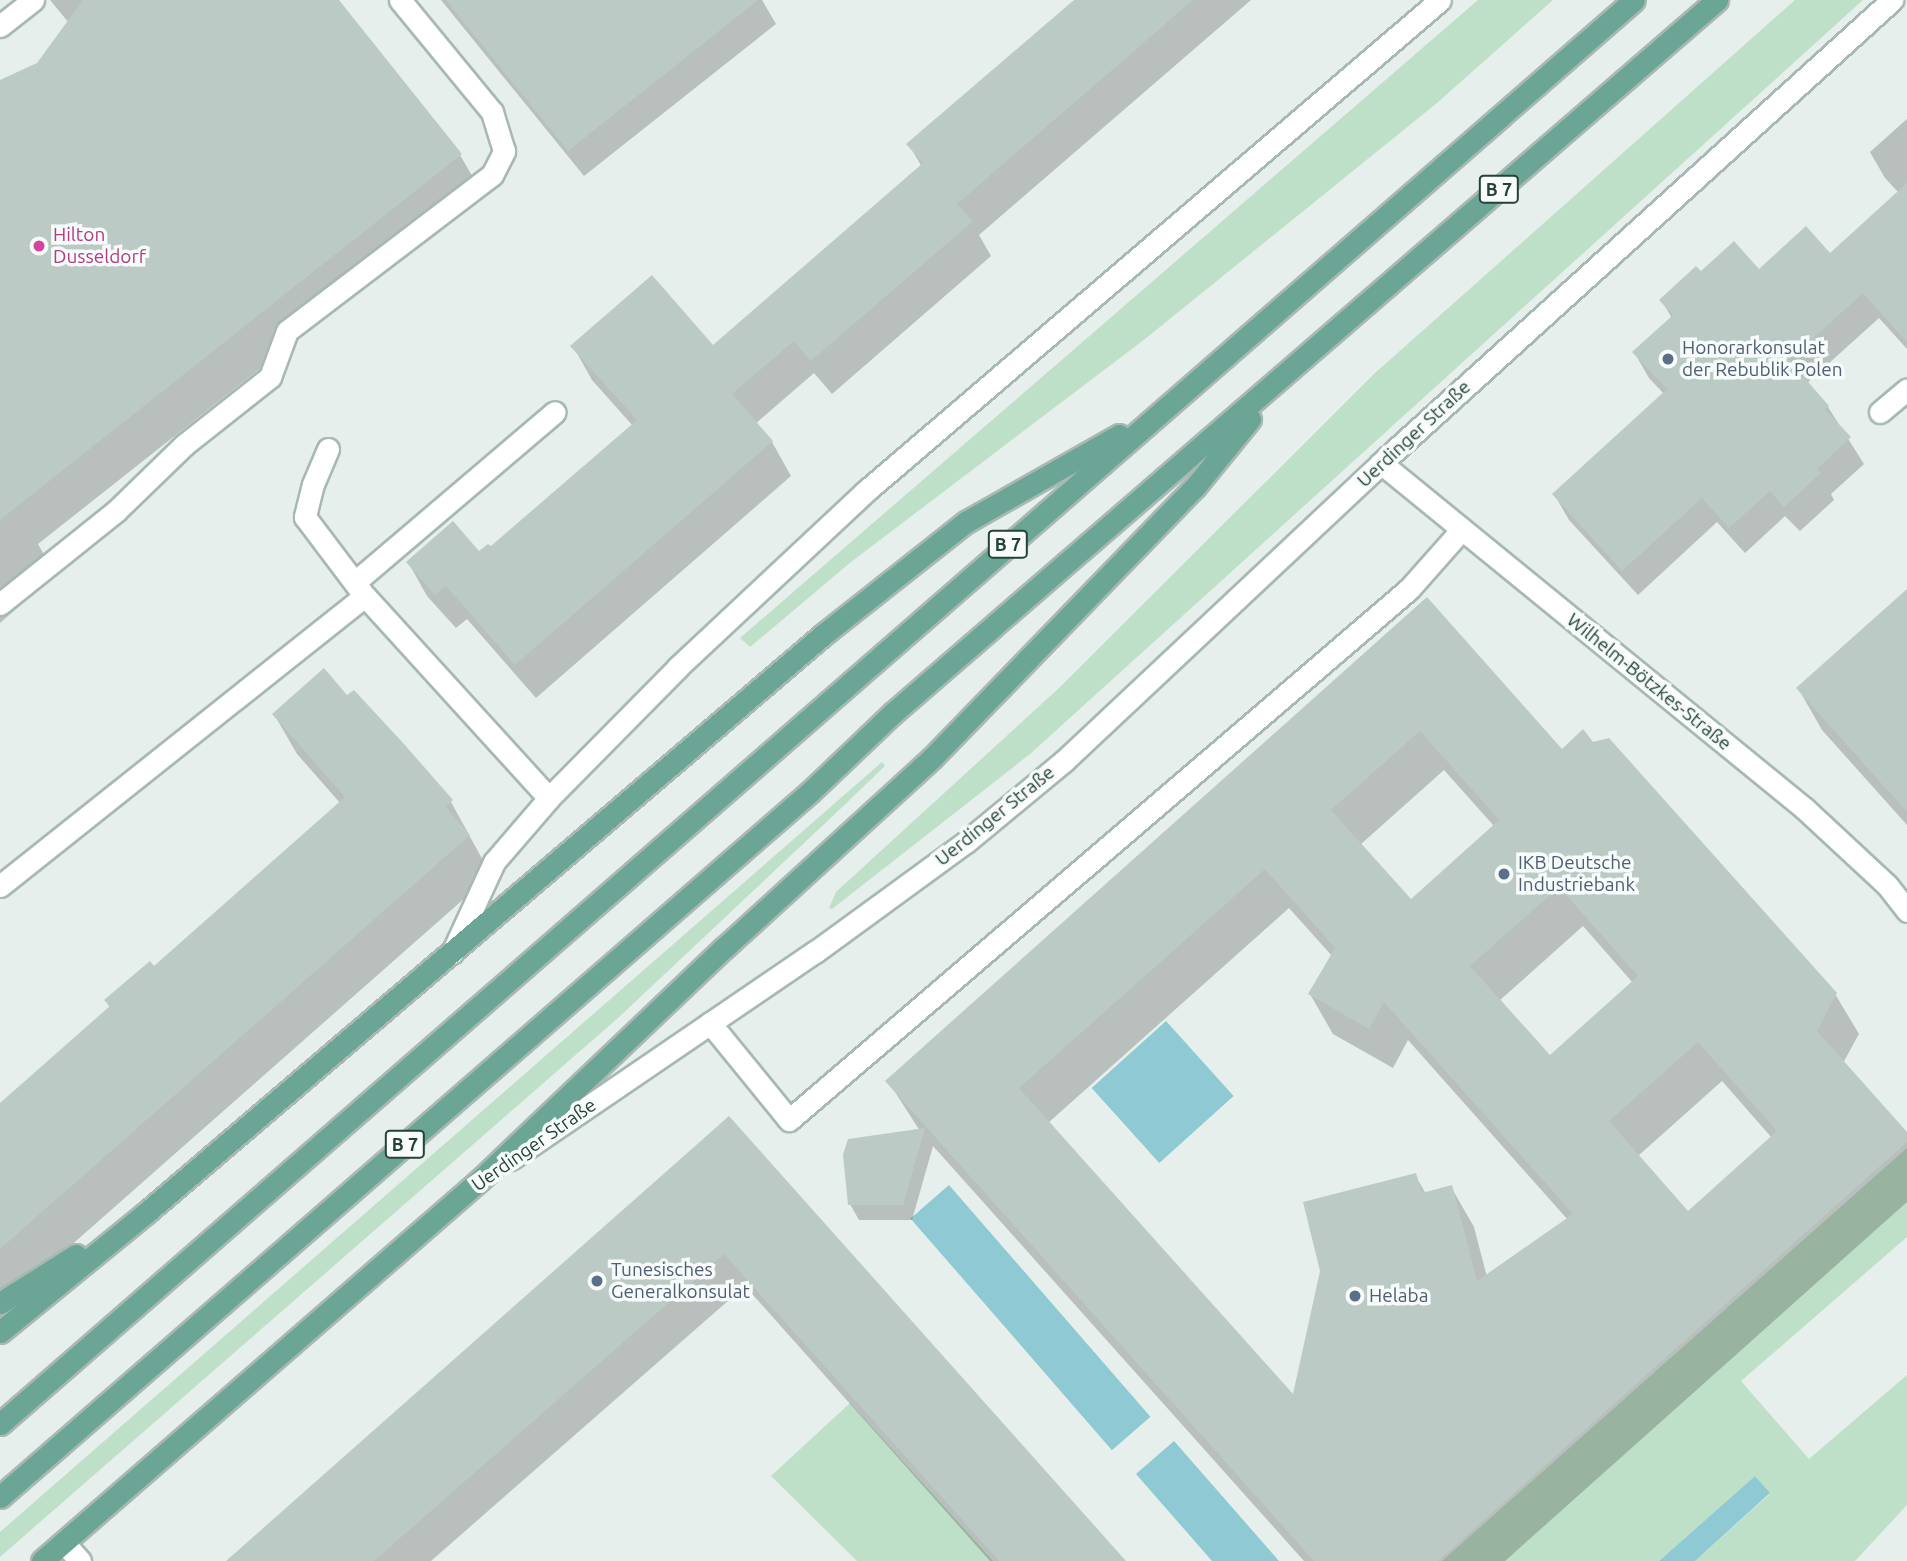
<!DOCTYPE html>
<html>
<head>
<meta charset="utf-8">
<style>
	body { margin:0 }
	#map { position:relative; width:1907px; height:1561px; overflow:hidden; background:#e6efeb; font-family:Ubuntu,sans-serif }
	div>[style] { position:absolute }
	.green>* { inset:0; background:#bfe0c8 }
	.water>* { inset:0; background:#8ec9d4; transform-origin:0 0 }
	.shadow>* { inset:0; background:#0003 }
	.building>* { inset:0; background:#bbcac4 }
	.roads { filter:drop-shadow(2px 0 #a8b8b2) drop-shadow(-2px 0 #a8b8b2) drop-shadow(0 2px #a8b8b2) drop-shadow(0 -2px #a8b8b2) }
	.lane>* { height:21px; margin:-10.5px; padding:0 10.5px; transform-origin:10.5px; border-radius:10.5px; background:#fff }
	.street>* { height:21px; margin:-10.5px; padding:0 10.5px; transform-origin:10.5px; border-radius:10.5px; background:#fff }
	.secondary>* { height:21px; margin:-10.5px; padding:0 10.5px; transform-origin:10.5px; border-radius:10.5px; background:#fff }
	.primary>* { height:21px; margin:-10.5px; padding:0 10.5px; transform-origin:10.5px; border-radius:10.5px; background:#6aa596 }
	.dots>* { width:19px; height:19px; translate:-50% -50%; box-sizing:border-box; border:4px solid #f7fbf9; border-radius:50% }
	span { translate:-50% -50%; white-space:nowrap; text-align:center; line-height:1.15; -webkit-text-stroke:7px #f7fbf9; paint-order:stroke }
	.shield-label span { padding:2px 5px; background:#f7fbf9; border:2px solid; border-radius:5px; -webkit-text-stroke-width:0 }
	.shield-label { font-size:18px; color:#24423a; font-weight:700 }
	.hotel-label { font-size:19px; color:#b23c85 }
	.left { translate:0 -50%; text-align:left }
	.service-label { font-size:19px; color:#4e5e75 }
	.street-label { font-size:19px; color:#24423a }
</style>
</head>
<body>
<div id="map">
	<div class="green">
		<div style="clip-path:polygon(1478px 0,1553px 0,1437px 103px,1145px 339px,851px 562px,750px 647px,740px 638px)"></div>
		<div style="clip-path:polygon(1795px 0,1863px 0,1030px 754px,832px 909px,829px 908px,836px 892px,1059px 688px,1375px 373px)"></div>
		<div style="clip-path:polygon(882px 762px,885px 766px,836px 813px,618px 1018px,0 1557px,0 1532px)"></div>
		<div style="clip-path:polygon(1907px 1148px,1907px 1237px,1741px 1381px,1809px 1459px,1907px 1375px,1907px 1505px,1855px 1561px,1695px 1561px,1770px 1494px,1755px 1476px,1659px 1561px,1442px 1561px)"></div>
		<div style="clip-path:polygon(850px 1403px,993px 1561px,857px 1561px,771px 1476px)"></div>
	</div>
	<div class="water">
		<div style="left:1166px;top:1021px;width:101px;height:100px;rotate:48deg"></div>
		<div style="left:949px;top:1185px;width:307px;height:51px;rotate:49deg"></div>
		<div style="clip-path:polygon(1174px 1441px,1279px 1561px,1212px 1561px,1136px 1474px)"></div>
		<div style="clip-path:polygon(1755px 1476px,1770px 1493px,1695px 1561px,1659px 1561px)"></div>
	</div>
	<div class="shadow">
		<div style="clip-path:polygon(50px 0,336px 0,460px 155px,482px 193px,38px 544px,55px 574px,0 623px,0 82px,38px 65px,69px 23px)"></div>
		<div style="clip-path:polygon(441px 0,762px 0,776px 24px,584px 176px)"></div>
		<div style="clip-path:polygon(1076px 0,1251px 0,979px 235px,991px 256px,832px 394px,814px 373px,755px 424px,772px 442px,791px 476px,536px 698px,467px 619px,456px 628px,427px 596px,408px 562px,479px 554px,491px 549px,633px 426px,592px 380px,573px 346px,713px 347px,922px 167px,909px 145px)"></div>
		<div style="clip-path:polygon(1907px 119px,1907px 349px,1879px 318px,1807px 383px,1828px 407px,1864px 464px,1831px 494px,1834px 500px,1800px 531px,1785px 516px,1745px 553px,1717px 522px,1638px 595px,1569px 520px,1554px 494px,1664px 394px,1649px 378px,1634px 352px,1672px 318px,1661px 300px,1701px 273px,1759px 271px,1830px 256px,1899px 193px,1885px 178px,1870px 152px)"></div>
		<div style="clip-path:polygon(1907px 591px,1907px 825px,1822px 730px,1798px 688px)"></div>
		<div style="clip-path:polygon(evenodd,1427px 600px,1561px 751px,1835px 994px,1859px 1034px,1843px 1063px,1907px 1134px,1907px 1202px,1505px 1561px,1304px 1561px,933px 1146px,912px 1220px,859px 1220px,850px 1204px,920px 1131px,888px 1081px,1427px 600px,1444px 770px,1494px 826px,1410px 901px,1360px 845px,1444px 770px,1427px 600px,1289px 908px,1332px 956px,1310px 994px,1333px 1034px,1393px 1068px,1408px 1040px,1568px 1220px,1487px 1277px,1474px 1227px,1451px 1187px,1426px 1194px,1415px 1175px,1294px 1398px,1048px 1123px,1289px 908px,1427px 600px,1583px 926px,1633px 983px,1549px 1058px,1499px 1001px,1583px 926px,1427px 600px,1722px 1081px,1772px 1138px,1688px 1213px,1638px 1156px,1722px 1081px)"></div>
		<div style="clip-path:polygon(347px 697px,451px 802px,491px 875px,0 1308px,0 1105px,110px 1008px,106px 1001px,154px 969px,341px 804px,297px 754px,274px 714px)"></div>
		<div style="clip-path:polygon(728px 1119px,1124px 1561px,990px 1561px,745px 1286px,431px 1561px,229px 1561px)"></div>
	</div>
	<div class="building">
		<div style="clip-path:polygon(83px 0,339px 0,462px 154px,0 520px,0 80px,37px 63px)"></div>
		<div style="clip-path:polygon(446px 0,758px 0,568px 151px)"></div>
		<div style="clip-path:polygon(1074px 0,1193px 0,957px 204px,973px 221px,811px 361px,794px 341px,732px 394px,773px 441px,515px 665px,446px 586px,435px 595px,406px 562px,453px 521px,479px 551px,488px 544px,491px 546px,637px 420px,570px 346px,652px 275px,713px 345px,923px 163px,906px 144px)"></div>
		<div style="clip-path:polygon(1907px 183px,1907px 342px,1863px 293px,1789px 360px,1829px 406px,1825px 409px,1851px 437px,1817px 469px,1821px 473px,1784px 507px,1770px 491px,1729px 528px,1702px 498px,1622px 571px,1552px 494px,1667px 389px,1632px 352px,1673px 315px,1659px 300px,1696px 266px,1701px 271px,1734px 241px,1759px 269px,1806px 226px,1830px 253px)"></div>
		<div style="clip-path:polygon(1907px 589px,1907px 812px,1796px 688px)"></div>
		<div style="clip-path:polygon(evenodd,1427px 597px,1562px 749px,1583px 729px,1593px 742px,1609px 738px,1837px 993px,1817px 1031px,1907px 1132px,1907px 1142px,1438px 1561px,1314px 1561px,885px 1081px,1427px 597px,1420px 731px,1499px 820px,1411px 899px,1331px 810px,1420px 731px,1427px 597px,1265px 869px,1335px 948px,1308px 994px,1369px 1029px,1384px 1002px,1573px 1214px,1477px 1281px,1452px 1185px,1422px 1193px,1416px 1173px,1303px 1202px,1320px 1271px,1293px 1394px,1019px 1088px,1265px 869px,1427px 597px,1559px 887px,1638px 976px,1550px 1055px,1470px 966px,1559px 887px,1427px 597px,1698px 1042px,1777px 1131px,1688px 1211px,1609px 1121px,1698px 1042px)"></div>
		<div style="clip-path:polygon(324px 668px,347px 695px,354px 690px,404px 744px,453px 800px,446px 807px,470px 835px,0 1249px,0 1103px,110px 1006px,104px 1000px,150px 961px,154px 966px,345px 797px,272px 714px)"></div>
		<div style="clip-path:polygon(729px 1116px,1126px 1561px,999px 1561px,724px 1254px,374px 1561px,226px 1561px)"></div>
		<div style="clip-path:polygon(925px 1128px,903px 1205px,848px 1205px,843px 1155px,848px 1139px)"></div>
	</div>
	<div class="roads">
		<div class="lane">
			<div style="left:0;top:26px;width:42px;rotate:-38.2deg"></div>
			<div style="left:1880px;top:412px;width:35px;rotate:-40deg"></div>
			<div style="left:328px;top:449px;width:38px;rotate:113deg"></div>
			<div style="left:313px;top:484px;width:34px;rotate:104deg"></div>
			<div style="left:305px;top:517px;width:96px;rotate:53deg"></div>
			<div style="left:355px;top:582px;width:262px;rotate:-40.4deg"></div>
			<div style="left:0;top:604px;width:149px;rotate:-38.7deg"></div>
			<div style="left:116px;top:511px;width:95px;rotate:-44.1deg"></div>
			<div style="left:184px;top:445px;width:110px;rotate:-38.3deg"></div>
			<div style="left:270px;top:377px;width:49px;rotate:-69.7deg"></div>
			<div style="left:287px;top:331px;width:258px;rotate:-37.3deg"></div>
			<div style="left:492px;top:175px;width:27px;rotate:-63deg"></div>
			<div style="left:504px;top:151px;width:41px;rotate:-107.1deg"></div>
			<div style="left:492px;top:112px;width:145px;rotate:-129.4deg"></div>
			<div style="left:710px;top:1023px;width:125px;rotate:50.8deg"></div>
			<div style="left:789px;top:1120px;width:816px;rotate:-40.58deg"></div>
			<div style="left:1409px;top:589px;width:80px;rotate:-48.5deg"></div>
		</div>
		<div class="street">
			<div style="left:1381px;top:463px;width:546px;rotate:39.2deg"></div>
			<div style="left:1804px;top:808px;width:113px;rotate:42.9deg"></div>
			<div style="left:1887px;top:885px;width:33px;rotate:52deg"></div>
			<div style="left:0;top:886px;width:466px;rotate:-38.5deg"></div>
			<div style="left:365px;top:596px;width:273px;rotate:47.7deg"></div>
			<div style="left:64px;top:1543px;width:24px;rotate:48deg"></div>
		</div>
		<div class="secondary">
			<div style="left:452px;top:953px;width:100px;rotate:-65.2deg"></div>
			<div style="left:494px;top:862px;width:84px;rotate:-49.3deg"></div>
			<div style="left:549px;top:798px;width:184px;rotate:-45.4deg"></div>
			<div style="left:678px;top:667px;width:258px;rotate:-43.1deg"></div>
			<div style="left:866px;top:491px;width:755px;rotate:-40.54deg"></div>
			<div style="left:511px;top:1159px;width:368px;rotate:-34.3deg"></div>
			<div style="left:815px;top:952px;width:187px;rotate:-36.1deg"></div>
			<div style="left:966px;top:842px;width:127px;rotate:-39.6deg"></div>
			<div style="left:1064px;top:761px;width:435px;rotate:-43.2deg"></div>
			<div style="left:1381px;top:463px;width:690px;rotate:-42.18deg"></div>
		</div>
		<div class="primary">
			<div style="left:0;top:1303px;width:90px;rotate:-32.3deg"></div>
			<div style="left:0;top:1332px;width:190px;rotate:-39.2deg"></div>
			<div style="left:147px;top:1212px;width:890px;rotate:-40.49deg"></div>
			<div style="left:824px;top:634px;width:181px;rotate:-38.3deg"></div>
			<div style="left:966px;top:522px;width:176px;rotate:-29.6deg"></div>
			<div style="left:0;top:1424px;width:2167px;rotate:-41.07deg"></div>
			<div style="left:0;top:1497px;width:1074px;rotate:-41.04deg"></div>
			<div style="left:810px;top:792px;width:115px;rotate:-43.6deg"></div>
			<div style="left:893px;top:713px;width:1090px;rotate:-40.87deg"></div>
			<div style="left:42px;top:1561px;width:581px;rotate:-41.02deg"></div>
			<div style="left:480px;top:1180px;width:337px;rotate:-43.6deg"></div>
			<div style="left:724px;top:948px;width:282px;rotate:-42.4deg"></div>
			<div style="left:932px;top:758px;width:376px;rotate:-45.9deg"></div>
			<div style="left:1194px;top:488px;width:89px;rotate:-50.9deg"></div>
		</div>
	</div>
	<div class="dots">
		<div style="left:39px;top:246px;background:#d1479c"></div>
		<div style="left:1668px;top:359px;background:#5c6f8a"></div>
		<div style="left:1504px;top:874px;background:#5c6f8a"></div>
		<div style="left:597px;top:1281px;background:#5c6f8a"></div>
		<div style="left:1355px;top:1296px;background:#5c6f8a"></div>
	</div>
	<div class="shield-label">
		<span style="left:1499px;top:189px">B 7</span>
		<span style="left:1008px;top:544px">B 7</span>
		<span style="left:405px;top:1144px">B 7</span>
	</div>
	<div class="hotel-label">
		<span class="left" style="left:53px;top:246px">Hilton<br>Dusseldorf</span>
	</div>
	<div class="service-label">
		<span class="left" style="left:1682px;top:359px">Honorarkonsulat<br>der Rebublik Polen</span>
		<span class="left" style="left:1518px;top:874px">IKB Deutsche<br>Industriebank</span>
		<span class="left" style="left:611px;top:1281px">Tunesisches<br>Generalkonsulat</span>
		<span class="left" style="left:1369px;top:1296px">Helaba</span>
	</div>
	<div class="street-label">
		<span style="left:1414px;top:434px;rotate:-43deg">Uerdinger Straße</span>
		<span style="left:1649px;top:682px;rotate:39deg">Wilhelm-Bötzkes-Straße</span>
		<span style="left:995px;top:816px;rotate:-39deg">Uerdinger Straße</span>
		<span style="left:534px;top:1145px;rotate:-35deg">Uerdinger Straße</span>
	</div>
</div>
</body>
</html>
